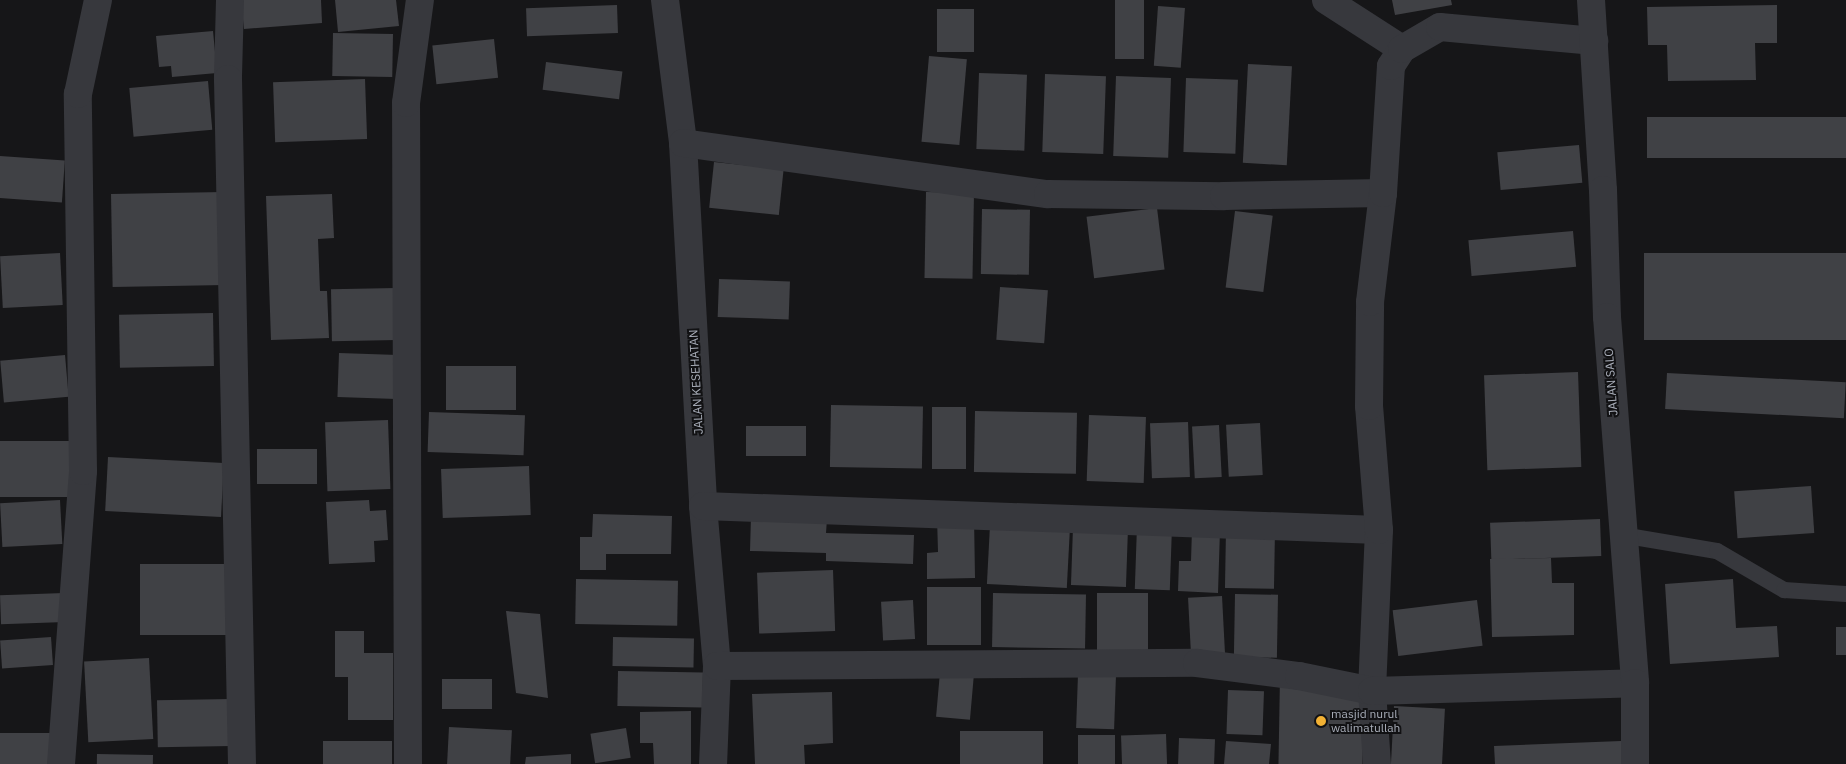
<!DOCTYPE html>
<html>
<head>
<meta charset="utf-8">
<style>
	body { margin:0 }
	#map { position:relative; width:1846px; height:764px; overflow:hidden; background:#161618; font-family:"IBM Plex Sans",sans-serif }
	div>[style] { position:absolute }
	.building>* { inset:0; background:#404145; transform-origin:0 0 }
	.service>* { height:16px; margin:-8px; padding:0 8px; transform-origin:8px; border-radius:8px; background:#37383d }
	.minor>* { height:28px; margin:-14px; padding:0 14px; transform-origin:14px; border-radius:14px; background:#37383d }
	.tertiary>* { height:28px; margin:-14px; padding:0 14px; transform-origin:14px; border-radius:14px; background:#37383d }
	.dots>* { width:14px; height:14px; translate:-50% -50%; box-sizing:border-box; border:2px solid #111113; border-radius:50% }
	span { translate:-50% -50%; white-space:nowrap; text-align:center; line-height:1.15; -webkit-text-stroke:4px #111113; paint-order:stroke }
	.street-label { font-size:12px; color:#a8adb8 }
	.poi-label { font-size:12px; color:#a8adb8 }
	.left { translate:0 -50%; text-align:left }
</style>
</head>
<body>
<div id="map">
	<div class="building">
		<div style="clip-path:polygon(241px 0,321px 0,322px 23px,244px 29px)"></div>
		<div style="clip-path:polygon(335px 0,396px 0,399px 26px,338px 32px)"></div>
		<div style="left:1115px;top:0;width:29px;height:59px"></div>
		<div style="clip-path:polygon(1392px 0,1451px 0,1452px 5px,1395px 15px)"></div>
		<div style="left:617px;top:5px;width:28px;height:91px;rotate:88deg"></div>
		<div style="clip-path:polygon(1777px 5px,1777px 43px,1755px 43px,1756px 80px,1668px 81px,1667px 45px,1648px 45px,1647px 7px)"></div>
		<div style="left:1158px;top:6px;width:27px;height:60px;rotate:4deg"></div>
		<div style="left:937px;top:9px;width:37px;height:43px"></div>
		<div style="clip-path:polygon(213px 31px,217px 73px,172px 77px,171px 66px,159px 67px,156px 36px)"></div>
		<div style="left:333px;top:33px;width:60px;height:43px;rotate:1deg"></div>
		<div style="left:494px;top:39px;width:39px;height:62px;rotate:84deg"></div>
		<div style="left:929px;top:56px;width:38px;height:86px;rotate:5deg"></div>
		<div style="left:546px;top:62px;width:77px;height:28px;rotate:7deg"></div>
		<div style="left:1248px;top:64px;width:44px;height:99px;rotate:3deg"></div>
		<div style="left:979px;top:73px;width:48px;height:76px;rotate:2deg"></div>
		<div style="left:1045px;top:74px;width:61px;height:78px;rotate:2deg"></div>
		<div style="left:1116px;top:76px;width:55px;height:80px;rotate:2deg"></div>
		<div style="left:1186px;top:78px;width:52px;height:74px;rotate:2deg"></div>
		<div style="left:365px;top:79px;width:60px;height:92px;rotate:88deg"></div>
		<div style="left:208px;top:81px;width:49px;height:79px;rotate:85deg"></div>
		<div style="left:1846px;top:117px;width:41px;height:199px;rotate:90deg"></div>
		<div style="left:1579px;top:145px;width:38px;height:82px;rotate:85deg"></div>
		<div style="left:0;top:156px;width:65px;height:42px;rotate:4deg"></div>
		<div style="left:714px;top:162px;width:70px;height:46px;rotate:6deg"></div>
		<div style="left:224px;top:192px;width:93px;height:113px;rotate:89deg"></div>
		<div style="left:926px;top:192px;width:48px;height:86px;rotate:1deg"></div>
		<div style="clip-path:polygon(332px 194px,334px 238px,318px 239px,320px 291px,327px 291px,329px 338px,271px 340px,266px 196px)"></div>
		<div style="left:1157px;top:208px;width:62px;height:71px;rotate:83deg"></div>
		<div style="left:982px;top:209px;width:48px;height:65px;rotate:1deg"></div>
		<div style="left:1235px;top:211px;width:38px;height:77px;rotate:7deg"></div>
		<div style="left:1573px;top:231px;width:36px;height:105px;rotate:85deg"></div>
		<div style="left:60px;top:253px;width:52px;height:60px;rotate:87deg"></div>
		<div style="left:1846px;top:253px;width:87px;height:202px;rotate:90deg"></div>
		<div style="left:719px;top:279px;width:71px;height:38px;rotate:2deg"></div>
		<div style="left:1000px;top:287px;width:48px;height:53px;rotate:4deg"></div>
		<div style="left:396px;top:288px;width:52px;height:65px;rotate:89deg"></div>
		<div style="left:213px;top:313px;width:53px;height:94px;rotate:89deg"></div>
		<div style="left:339px;top:353px;width:59px;height:44px;rotate:2deg"></div>
		<div style="left:65px;top:355px;width:42px;height:65px;rotate:85deg"></div>
		<div style="left:446px;top:366px;width:70px;height:44px"></div>
		<div style="left:1578px;top:372px;width:95px;height:94px;rotate:88deg"></div>
		<div style="left:1667px;top:373px;width:179px;height:36px;rotate:3deg"></div>
		<div style="left:831px;top:405px;width:92px;height:62px;rotate:1deg"></div>
		<div style="left:932px;top:407px;width:34px;height:62px"></div>
		<div style="left:975px;top:411px;width:102px;height:61px;rotate:1deg"></div>
		<div style="left:429px;top:412px;width:96px;height:40px;rotate:2deg"></div>
		<div style="left:1089px;top:415px;width:57px;height:66px;rotate:2deg"></div>
		<div style="left:388px;top:420px;width:69px;height:63px;rotate:88deg"></div>
		<div style="left:1188px;top:422px;width:55px;height:38px;rotate:88deg"></div>
		<div style="left:1260px;top:423px;width:52px;height:34px;rotate:87deg"></div>
		<div style="left:1219px;top:425px;width:52px;height:27px;rotate:87deg"></div>
		<div style="left:746px;top:426px;width:60px;height:30px"></div>
		<div style="left:0;top:441px;width:74px;height:56px"></div>
		<div style="left:317px;top:449px;width:35px;height:60px;rotate:90deg"></div>
		<div style="left:108px;top:457px;width:116px;height:54px;rotate:3deg"></div>
		<div style="left:529px;top:466px;width:49px;height:88px;rotate:88deg"></div>
		<div style="left:1811px;top:486px;width:47px;height:77px;rotate:86deg"></div>
		<div style="left:60px;top:500px;width:44px;height:60px;rotate:87deg"></div>
		<div style="clip-path:polygon(369px 500px,370px 511px,386px 510px,388px 540px,374px 541px,375px 562px,329px 564px,326px 502px)"></div>
		<div style="clip-path:polygon(593px 514px,672px 516px,671px 554px,606px 554px,606px 570px,580px 570px,580px 537px,592px 537px)"></div>
		<div style="clip-path:polygon(751px 516px,827px 519px,826px 533px,914px 535px,913px 564px,826px 561px,826px 553px,750px 551px)"></div>
		<div style="clip-path:polygon(974px 516px,975px 578px,927px 579px,927px 553px,938px 552px,937px 517px)"></div>
		<div style="left:1600px;top:519px;width:37px;height:110px;rotate:88deg"></div>
		<div style="left:990px;top:525px;width:80px;height:59px;rotate:3deg"></div>
		<div style="left:1137px;top:526px;width:35px;height:63px;rotate:2deg"></div>
		<div style="left:1073px;top:527px;width:55px;height:58px;rotate:2deg"></div>
		<div style="clip-path:polygon(1192px 529px,1220px 530px,1218px 593px,1178px 591px,1179px 561px,1191px 561px)"></div>
		<div style="left:1226px;top:529px;width:49px;height:59px;rotate:1deg"></div>
		<div style="clip-path:polygon(1551px 558px,1552px 583px,1574px 583px,1574px 635px,1492px 637px,1490px 559px)"></div>
		<div style="left:140px;top:564px;width:92px;height:71px"></div>
		<div style="left:833px;top:570px;width:61px;height:76px;rotate:88deg"></div>
		<div style="left:576px;top:579px;width:102px;height:45px;rotate:1deg"></div>
		<div style="clip-path:polygon(1733px 579px,1736px 628px,1777px 626px,1779px 657px,1670px 664px,1665px 584px)"></div>
		<div style="left:927px;top:587px;width:54px;height:58px"></div>
		<div style="left:64px;top:593px;width:29px;height:64px;rotate:88deg"></div>
		<div style="left:993px;top:593px;width:93px;height:54px;rotate:1deg"></div>
		<div style="left:1097px;top:593px;width:51px;height:61px"></div>
		<div style="left:1235px;top:594px;width:43px;height:63px;rotate:1deg"></div>
		<div style="left:1222px;top:596px;width:59px;height:34px;rotate:87deg"></div>
		<div style="left:913px;top:600px;width:39px;height:32px;rotate:87deg"></div>
		<div style="left:1477px;top:600px;width:46px;height:85px;rotate:83deg"></div>
		<div style="clip-path:polygon(506px 611px,540px 614px,548px 698px,516px 693px)"></div>
		<div style="left:1836px;top:627px;width:10px;height:28px"></div>
		<div style="clip-path:polygon(335px 631px,364px 631px,364px 653px,393px 653px,393px 720px,348px 720px,348px 677px,335px 677px)"></div>
		<div style="left:51px;top:637px;width:28px;height:51px;rotate:86deg"></div>
		<div style="left:613px;top:637px;width:81px;height:29px;rotate:1deg"></div>
		<div style="left:149px;top:658px;width:81px;height:65px;rotate:87deg"></div>
		<div style="left:618px;top:671px;width:85px;height:35px;rotate:1deg"></div>
		<div style="left:940px;top:672px;width:34px;height:45px;rotate:5deg"></div>
		<div style="left:1078px;top:674px;width:38px;height:54px;rotate:2deg"></div>
		<div style="left:1280px;top:676px;width:84px;height:88px;rotate:1deg"></div>
		<div style="left:442px;top:679px;width:50px;height:30px"></div>
		<div style="left:1228px;top:690px;width:36px;height:44px;rotate:2deg"></div>
		<div style="clip-path:polygon(832px 692px,833px 743px,804px 745px,805px 764px,755px 764px,752px 694px)"></div>
		<div style="left:231px;top:699px;width:47px;height:74px;rotate:89deg"></div>
		<div style="left:1394px;top:706px;width:51px;height:58px;rotate:3deg"></div>
		<div style="clip-path:polygon(691px 711px,691px 764px,654px 764px,653px 743px,640px 743px,640px 712px)"></div>
		<div style="left:449px;top:727px;width:63px;height:37px;rotate:3deg"></div>
		<div style="left:626px;top:728px;width:30px;height:36px;rotate:81deg"></div>
		<div style="left:960px;top:731px;width:83px;height:33px"></div>
		<div style="left:0;top:733px;width:51px;height:31px"></div>
		<div style="left:1166px;top:734px;width:30px;height:45px;rotate:88deg"></div>
		<div style="left:1078px;top:735px;width:37px;height:29px"></div>
		<div style="left:1179px;top:738px;width:36px;height:26px;rotate:2deg"></div>
		<div style="left:323px;top:741px;width:69px;height:23px"></div>
		<div style="clip-path:polygon(1226px 741px,1271px 744px,1269px 764px,1224px 764px)"></div>
		<div style="clip-path:polygon(1621px 741px,1622px 764px,1495px 764px,1494px 746px)"></div>
		<div style="left:97px;top:754px;width:56px;height:10px;rotate:1deg"></div>
		<div style="clip-path:polygon(571px 754px,571px 764px,525px 764px,526px 757px)"></div>
	</div>
	<div class="service">
		<div style="left:1622px;top:535px;width:96px;rotate:9.6deg"></div>
		<div style="left:1717px;top:551px;width:78px;rotate:30.2deg"></div>
		<div style="left:1784px;top:590px;width:62px;rotate:3.7deg"></div>
	</div>
	<div class="minor">
		<div style="left:230px;top:0;width:79px;rotate:91.5deg"></div>
		<div style="left:228px;top:79px;width:685px;rotate:88.83deg"></div>
		<div style="left:665px;top:0;width:144px;rotate:82.8deg"></div>
		<div style="left:683px;top:143px;width:364px;rotate:86.8deg"></div>
		<div style="left:703px;top:506px;width:161px;rotate:85deg"></div>
		<div style="left:717px;top:666px;width:98px;rotate:92.3deg"></div>
		<div style="left:1326px;top:0;width:90px;rotate:32.8deg"></div>
		<div style="left:683px;top:143px;width:369px;rotate:8deg"></div>
		<div style="left:1048px;top:194px;width:176px;rotate:0.7deg"></div>
		<div style="left:1224px;top:196px;width:159px;rotate:-1.1deg"></div>
		<div style="left:703px;top:506px;width:676px;rotate:2.03deg"></div>
		<div style="left:1379px;top:530px;width:161px;rotate:92.5deg"></div>
		<div style="left:1372px;top:691px;width:73px;rotate:86.1deg"></div>
		<div style="left:1379px;top:530px;width:124px;rotate:-94.6deg"></div>
		<div style="left:1369px;top:406px;width:104px;rotate:-89.4deg"></div>
		<div style="left:1370px;top:302px;width:110px;rotate:-83.2deg"></div>
		<div style="left:1383px;top:193px;width:127px;rotate:-86.4deg"></div>
		<div style="left:1391px;top:66px;width:20px;rotate:-57deg"></div>
		<div style="left:1402px;top:49px;width:44px;rotate:-30.1deg"></div>
		<div style="left:1440px;top:27px;width:155px;rotate:5.2deg"></div>
		<div style="left:717px;top:666px;width:480px;rotate:-0.4deg"></div>
		<div style="left:1197px;top:663px;width:103px;rotate:7.3deg"></div>
		<div style="left:1299px;top:676px;width:75px;rotate:11.6deg"></div>
		<div style="left:1372px;top:691px;width:263px;rotate:-1.7deg"></div>
		<div style="left:61px;top:764px;width:294px;rotate:-85.7deg"></div>
		<div style="left:83px;top:471px;width:377px;rotate:-90.8deg"></div>
		<div style="left:78px;top:94px;width:96px;rotate:-78deg"></div>
		<div style="left:408px;top:764px;width:661px;rotate:-90.17deg"></div>
		<div style="left:406px;top:103px;width:104px;rotate:-82.3deg"></div>
	</div>
	<div class="tertiary">
		<div style="left:1591px;top:0;width:190px;rotate:86.4deg"></div>
		<div style="left:1603px;top:190px;width:127px;rotate:88.2deg"></div>
		<div style="left:1607px;top:317px;width:367px;rotate:85.6deg"></div>
		<div style="left:1635px;top:683px;width:81px;rotate:90deg"></div>
	</div>
	<div class="dots">
		<div style="left:1321px;top:721px;background:#f2b134"></div>
	</div>
	<div class="street-label">
		<span style="left:696px;top:382px;rotate:-93deg">JALAN KESEHATAN</span>
		<span style="left:1611px;top:382px;rotate:-94deg">JALAN SALO</span>
	</div>
	<div class="poi-label">
		<span class="left" style="left:1331px;top:721px">masjid nurul<br>walimatullah</span>
	</div>
</div>
</body>
</html>
